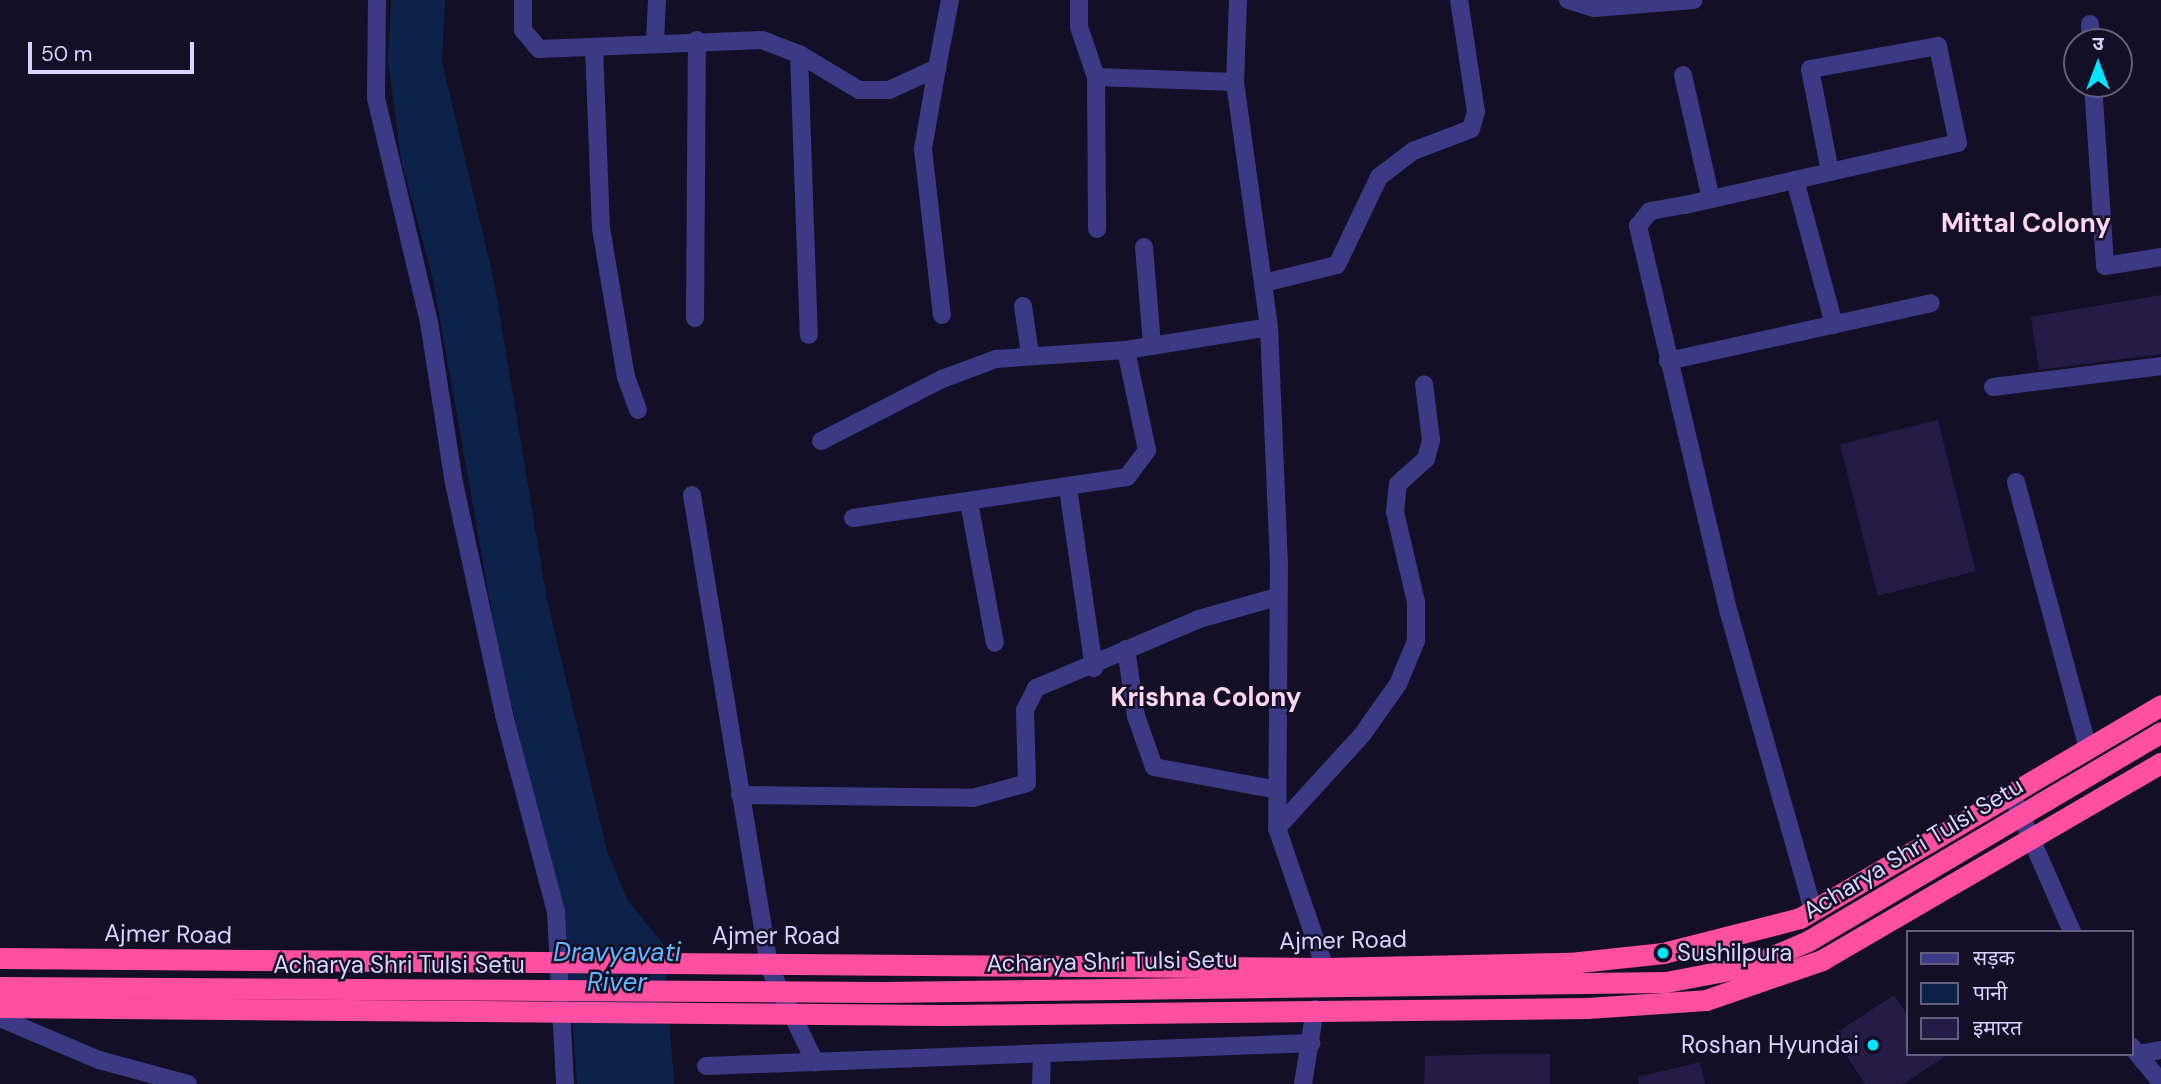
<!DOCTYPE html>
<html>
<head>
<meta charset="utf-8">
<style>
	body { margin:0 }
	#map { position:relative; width:2161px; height:1084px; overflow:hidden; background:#130f26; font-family:"DM Sans","Noto Sans Devanagari",sans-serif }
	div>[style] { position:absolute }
	.water>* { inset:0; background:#0c2248 }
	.building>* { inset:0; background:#241b47; transform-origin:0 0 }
	.minor>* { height:18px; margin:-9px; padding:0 9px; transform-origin:9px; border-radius:9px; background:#3d3a85 }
	.highway>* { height:21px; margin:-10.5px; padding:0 10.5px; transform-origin:10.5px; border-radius:10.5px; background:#ff4fa3 }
	.dots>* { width:19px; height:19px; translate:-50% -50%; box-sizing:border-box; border:4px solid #130f26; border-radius:50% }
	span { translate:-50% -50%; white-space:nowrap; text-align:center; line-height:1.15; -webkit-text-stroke:5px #130f26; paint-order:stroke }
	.street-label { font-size:24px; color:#d9d4ff }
	.poi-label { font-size:24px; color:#d9d4ff }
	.left { translate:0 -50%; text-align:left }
	.right { translate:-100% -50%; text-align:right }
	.neighbourhood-label { font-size:26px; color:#ffd6f0; font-weight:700 }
	.water-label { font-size:26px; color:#62b6ff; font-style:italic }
	.legend { position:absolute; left:1906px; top:930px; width:228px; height:126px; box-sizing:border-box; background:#130f26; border:2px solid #625e7d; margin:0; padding:9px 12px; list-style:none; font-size:21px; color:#d9d4ff }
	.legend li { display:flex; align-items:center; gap:14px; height:35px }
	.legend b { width:35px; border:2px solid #625e7d }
	.north { position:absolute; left:2063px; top:28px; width:70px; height:70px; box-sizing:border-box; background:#130f26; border:2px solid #625e7d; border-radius:50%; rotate:0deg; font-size:19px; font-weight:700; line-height:28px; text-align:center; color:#d9d4ff }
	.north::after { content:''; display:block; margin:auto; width:24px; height:32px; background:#00e5ff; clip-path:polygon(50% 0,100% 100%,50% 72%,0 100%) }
	.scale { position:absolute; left:28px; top:42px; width:166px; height:32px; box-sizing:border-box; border:4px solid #d9d4ff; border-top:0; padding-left:9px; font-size:21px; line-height:24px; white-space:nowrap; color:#d9d4ff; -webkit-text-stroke:5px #130f26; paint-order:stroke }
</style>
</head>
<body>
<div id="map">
	<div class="water">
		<div style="clip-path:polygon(391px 0,445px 0,442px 62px,494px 281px,547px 600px,607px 851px,628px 901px,664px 945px,674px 1084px,577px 1084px,567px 947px,496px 636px,433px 280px,401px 159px,388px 61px)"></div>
	</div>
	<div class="building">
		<div style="clip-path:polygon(2161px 295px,2161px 354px,2039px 370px,2031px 317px)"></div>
		<div style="left:1938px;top:420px;width:156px;height:101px;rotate:76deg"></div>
		<div style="clip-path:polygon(1894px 995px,1907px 1014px,1907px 1054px,1949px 1054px,1903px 1084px,1865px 1084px,1833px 1035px)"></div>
		<div style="clip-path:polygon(1495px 1054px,1550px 1054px,1550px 1084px,1424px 1084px,1425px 1056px)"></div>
		<div style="clip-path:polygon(1700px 1062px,1705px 1084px,1639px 1084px,1638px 1077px)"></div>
	</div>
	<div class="minor">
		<div style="left:377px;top:0;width:98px;rotate:90.6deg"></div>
		<div style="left:376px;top:98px;width:230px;rotate:76.7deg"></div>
		<div style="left:429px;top:322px;width:163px;rotate:81.2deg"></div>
		<div style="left:454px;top:483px;width:237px;rotate:77.8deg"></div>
		<div style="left:504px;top:715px;width:204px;rotate:75.2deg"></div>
		<div style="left:556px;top:912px;width:172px;rotate:87deg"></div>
		<div style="left:523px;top:0;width:30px;rotate:90deg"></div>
		<div style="left:523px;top:30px;width:25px;rotate:50deg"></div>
		<div style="left:539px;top:49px;width:223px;rotate:-2.3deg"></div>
		<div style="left:762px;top:40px;width:40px;rotate:21deg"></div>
		<div style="left:799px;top:54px;width:70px;rotate:31deg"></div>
		<div style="left:859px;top:90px;width:30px"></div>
		<div style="left:889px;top:90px;width:53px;rotate:-24.6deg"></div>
		<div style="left:937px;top:68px;width:69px;rotate:-79.2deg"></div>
		<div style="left:1079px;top:0;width:27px;rotate:90deg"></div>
		<div style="left:1079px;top:27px;width:53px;rotate:71.2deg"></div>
		<div style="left:1096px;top:77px;width:152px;rotate:89.6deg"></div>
		<div style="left:1238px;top:0;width:82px;rotate:92.1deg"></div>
		<div style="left:1235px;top:82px;width:247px;rotate:82.1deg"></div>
		<div style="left:1269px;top:327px;width:237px;rotate:87.6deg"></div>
		<div style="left:1279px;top:564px;width:264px;rotate:90.4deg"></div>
		<div style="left:1277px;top:828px;width:148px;rotate:71.1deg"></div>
		<div style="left:1568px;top:0;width:27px;rotate:17deg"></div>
		<div style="left:1594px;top:8px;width:100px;rotate:-4.6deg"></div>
		<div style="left:2090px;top:24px;width:18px;rotate:87deg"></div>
		<div style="left:655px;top:41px;width:41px;rotate:-87.2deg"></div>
		<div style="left:594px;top:47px;width:181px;rotate:87.8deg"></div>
		<div style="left:601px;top:228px;width:151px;rotate:80.5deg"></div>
		<div style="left:626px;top:377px;width:35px;rotate:70deg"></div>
		<div style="left:799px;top:54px;width:281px;rotate:88deg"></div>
		<div style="left:937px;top:68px;width:82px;rotate:99.8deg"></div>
		<div style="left:923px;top:149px;width:167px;rotate:83.5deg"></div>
		<div style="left:1683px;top:75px;width:127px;rotate:77.3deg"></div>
		<div style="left:1096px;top:77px;width:139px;rotate:2.1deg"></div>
		<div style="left:2093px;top:84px;width:182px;rotate:86.2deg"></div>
		<div style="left:2105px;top:266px;width:57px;rotate:-9.1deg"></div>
		<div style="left:1795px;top:180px;width:150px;rotate:74.9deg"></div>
		<div style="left:1144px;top:247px;width:98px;rotate:85.3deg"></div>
		<div style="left:1264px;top:283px;width:75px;rotate:-13.9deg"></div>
		<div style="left:1337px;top:265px;width:98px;rotate:-64.5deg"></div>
		<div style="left:1379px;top:177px;width:43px;rotate:-37.4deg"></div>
		<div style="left:1413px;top:151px;width:62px;rotate:-20.8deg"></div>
		<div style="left:1471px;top:129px;width:18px;rotate:-74deg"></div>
		<div style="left:1476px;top:112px;width:113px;rotate:-98.6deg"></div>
		<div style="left:1023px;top:306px;width:49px;rotate:81.7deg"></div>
		<div style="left:695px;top:318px;width:278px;rotate:-89.6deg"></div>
		<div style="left:1668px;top:361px;width:269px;rotate:-12.4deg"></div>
		<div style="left:1993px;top:387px;width:169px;rotate:-7.1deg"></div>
		<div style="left:821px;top:441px;width:136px;rotate:-27.1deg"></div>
		<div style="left:942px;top:379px;width:58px;rotate:-20.3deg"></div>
		<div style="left:996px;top:359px;width:130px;rotate:-4deg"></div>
		<div style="left:1126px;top:350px;width:145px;rotate:-9.1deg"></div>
		<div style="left:2016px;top:482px;width:276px;rotate:74.9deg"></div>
		<div style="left:1068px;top:488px;width:182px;rotate:81.8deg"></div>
		<div style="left:692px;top:495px;width:478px;rotate:80.7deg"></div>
		<div style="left:769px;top:967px;width:106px;rotate:64.2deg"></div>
		<div style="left:969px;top:502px;width:143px;rotate:79.6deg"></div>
		<div style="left:853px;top:518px;width:277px;rotate:-8.5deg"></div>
		<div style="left:1127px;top:477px;width:34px;rotate:-53deg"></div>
		<div style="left:1147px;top:450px;width:102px;rotate:-101.9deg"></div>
		<div style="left:1126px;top:649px;width:68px;rotate:81.5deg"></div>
		<div style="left:1136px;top:716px;width:54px;rotate:70.6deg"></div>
		<div style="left:1154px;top:767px;width:121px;rotate:10.5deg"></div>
		<div style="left:740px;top:795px;width:233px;rotate:0.7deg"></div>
		<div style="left:973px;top:798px;width:56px;rotate:-15.5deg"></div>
		<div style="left:1027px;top:783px;width:73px;rotate:-91.6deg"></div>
		<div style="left:1025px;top:710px;width:25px;rotate:-63deg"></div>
		<div style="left:1036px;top:688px;width:177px;rotate:-22.9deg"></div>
		<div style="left:1199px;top:619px;width:81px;rotate:-15.8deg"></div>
		<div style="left:2012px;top:795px;width:150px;rotate:66.3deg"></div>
		<div style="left:1277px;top:828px;width:126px;rotate:-47.6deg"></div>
		<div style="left:1362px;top:735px;width:62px;rotate:-54.8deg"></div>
		<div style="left:1398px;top:684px;width:47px;rotate:-67.3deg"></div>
		<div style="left:1416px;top:641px;width:39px;rotate:-90deg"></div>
		<div style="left:1416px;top:602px;width:92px;rotate:-103.1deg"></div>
		<div style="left:1395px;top:512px;width:28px;rotate:-84deg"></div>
		<div style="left:1398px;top:484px;width:38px;rotate:-42deg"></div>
		<div style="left:1426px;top:459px;width:20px;rotate:-75deg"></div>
		<div style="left:1431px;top:440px;width:56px;rotate:-97.1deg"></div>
		<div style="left:1813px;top:910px;width:308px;rotate:-105.8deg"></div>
		<div style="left:1729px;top:614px;width:399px;rotate:-103.2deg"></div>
		<div style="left:1638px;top:226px;width:19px;rotate:-51deg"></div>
		<div style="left:1650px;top:211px;width:36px;rotate:-10deg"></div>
		<div style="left:1685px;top:205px;width:149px;rotate:-12.8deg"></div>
		<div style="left:1830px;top:172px;width:131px;rotate:-12.8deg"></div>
		<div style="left:1958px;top:143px;width:99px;rotate:-101.7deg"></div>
		<div style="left:1938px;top:46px;width:130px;rotate:169.8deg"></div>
		<div style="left:1810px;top:69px;width:105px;rotate:79deg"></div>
		<div style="left:0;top:1018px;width:108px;rotate:23deg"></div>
		<div style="left:99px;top:1060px;width:92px;rotate:15.1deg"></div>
		<div style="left:2131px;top:1046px;width:47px;rotate:50.2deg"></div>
		<div style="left:2138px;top:1054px;width:23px;rotate:-10deg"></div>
		<div style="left:706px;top:1066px;width:606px;rotate:-2.17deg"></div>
		<div style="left:1041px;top:1084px;width:30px;rotate:-88deg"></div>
		<div style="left:1303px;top:1084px;width:76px;rotate:-80.9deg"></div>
	</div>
	<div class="highway">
		<div style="left:0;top:958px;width:1325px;rotate:0.43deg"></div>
		<div style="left:1325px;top:968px;width:245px;rotate:-1.2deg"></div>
		<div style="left:1570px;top:963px;width:94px;rotate:-6.1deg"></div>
		<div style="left:1663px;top:953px;width:141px;rotate:-14.3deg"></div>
		<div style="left:1800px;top:918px;width:419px;rotate:-30.5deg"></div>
		<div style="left:0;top:987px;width:882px;rotate:0.32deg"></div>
		<div style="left:882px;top:992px;width:784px;rotate:-0.73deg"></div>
		<div style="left:1666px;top:982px;width:86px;rotate:-10.8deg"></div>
		<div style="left:1750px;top:966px;width:63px;rotate:-23.3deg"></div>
		<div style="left:1808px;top:941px;width:410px;rotate:-30.6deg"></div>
		<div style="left:0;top:1007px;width:942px;rotate:0.49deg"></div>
		<div style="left:942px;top:1015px;width:645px;rotate:-0.62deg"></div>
		<div style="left:1587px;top:1008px;width:119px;rotate:-3.8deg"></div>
		<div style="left:1706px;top:1000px;width:123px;rotate:-19deg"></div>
		<div style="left:1822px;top:960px;width:392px;rotate:-30.2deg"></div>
	</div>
	<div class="dots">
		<div style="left:1663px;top:953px;background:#00e5ff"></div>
		<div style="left:1873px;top:1045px;background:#00e5ff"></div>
	</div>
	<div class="street-label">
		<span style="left:1913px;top:848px;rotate:-31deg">Acharya Shri Tulsi Setu</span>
		<span style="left:168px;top:934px;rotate:1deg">Ajmer Road</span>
		<span style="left:776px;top:936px">Ajmer Road</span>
		<span style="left:1343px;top:940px;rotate:-1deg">Ajmer Road</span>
		<span style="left:1112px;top:961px;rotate:-1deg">Acharya Shri Tulsi Setu</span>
		<span style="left:399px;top:965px">Acharya Shri Tulsi Setu</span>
	</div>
	<div class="poi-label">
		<span class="left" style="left:1677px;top:953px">Sushilpura</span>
		<span class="right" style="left:1859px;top:1045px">Roshan Hyundai</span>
	</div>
	<div class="neighbourhood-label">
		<span style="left:2026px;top:224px">Mittal Colony</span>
		<span style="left:1206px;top:698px">Krishna Colony</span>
	</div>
	<div class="water-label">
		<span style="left:617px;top:968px">Dravyavati<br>River</span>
	</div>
	<ul class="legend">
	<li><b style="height:9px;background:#3d3a85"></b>सड़क</li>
	<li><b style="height:19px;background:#0c2248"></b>पानी</li>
	<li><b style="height:19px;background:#241b47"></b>इमारत</li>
	</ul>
	<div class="north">उ</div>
	<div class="scale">50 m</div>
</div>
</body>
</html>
